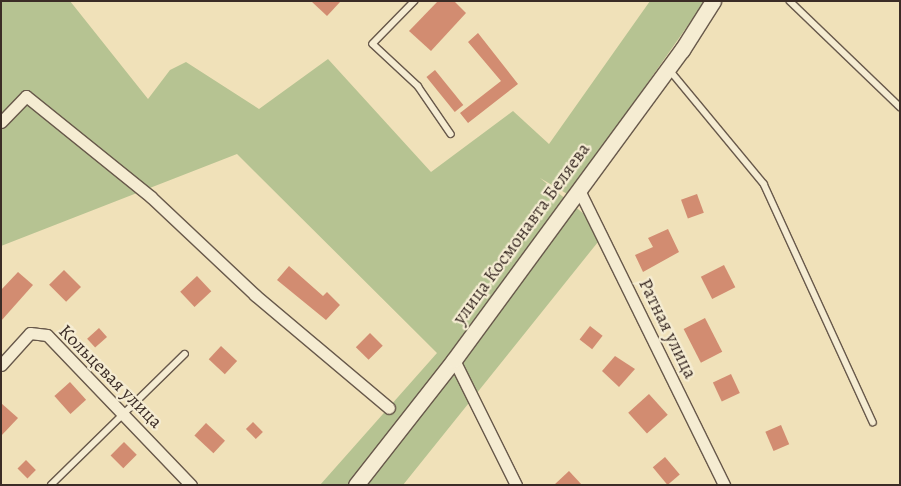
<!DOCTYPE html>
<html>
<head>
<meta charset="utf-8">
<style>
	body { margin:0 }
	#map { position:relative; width:901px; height:486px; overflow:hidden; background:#f0e1b9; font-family:Alegreya,serif }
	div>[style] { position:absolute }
	.green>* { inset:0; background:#b6c392 }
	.building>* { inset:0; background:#d28c71; transform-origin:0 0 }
	.roads { filter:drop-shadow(1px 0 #68594b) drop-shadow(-1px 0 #68594b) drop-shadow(0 1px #68594b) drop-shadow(0 -1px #68594b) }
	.lane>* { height:5.5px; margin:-2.75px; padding:0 2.75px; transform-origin:2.75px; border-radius:2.75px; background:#f5ecd2 }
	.street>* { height:11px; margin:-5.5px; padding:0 5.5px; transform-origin:5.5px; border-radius:5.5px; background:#f5ecd2 }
	.secondary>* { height:15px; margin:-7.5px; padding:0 7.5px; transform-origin:7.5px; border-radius:7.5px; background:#f5ecd2 }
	span { translate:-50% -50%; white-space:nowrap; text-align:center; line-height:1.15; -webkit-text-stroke:4.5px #f5ecd2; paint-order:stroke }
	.street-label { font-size:19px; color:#3b2c26 }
	.frame { position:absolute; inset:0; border:2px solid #3b2c26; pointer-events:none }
</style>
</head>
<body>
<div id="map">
	<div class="green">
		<div style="clip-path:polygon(1px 1px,70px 1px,148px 99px,170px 70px,186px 62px,259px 109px,328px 59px,431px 172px,513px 111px,549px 144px,650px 1px,705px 1px,569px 195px,540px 178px,606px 232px,403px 485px,320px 485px,437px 353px,237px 154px,1px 246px)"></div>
	</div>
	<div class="building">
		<div style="clip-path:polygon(311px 1px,341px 1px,327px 16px)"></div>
		<div style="clip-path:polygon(438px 1px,454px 1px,466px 13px,431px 51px,409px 31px)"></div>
		<div style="clip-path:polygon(478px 33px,518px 84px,468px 123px,460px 113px,501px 81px,468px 42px)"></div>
		<div style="left:435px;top:70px;width:45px;height:11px;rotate:51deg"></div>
		<div style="left:697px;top:194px;width:20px;height:17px;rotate:70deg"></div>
		<div style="clip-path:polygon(668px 229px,679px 252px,643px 272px,635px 255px,653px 247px,648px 238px)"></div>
		<div style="left:724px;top:265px;width:25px;height:26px;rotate:63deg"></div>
		<div style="clip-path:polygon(289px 266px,323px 296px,327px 292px,340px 305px,326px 320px,277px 280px)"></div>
		<div style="left:64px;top:270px;width:24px;height:21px;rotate:45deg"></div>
		<div style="clip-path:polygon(18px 272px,33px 285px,1px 321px,1px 290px)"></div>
		<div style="left:197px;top:276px;width:21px;height:23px;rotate:47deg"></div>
		<div style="left:705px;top:318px;width:38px;height:24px;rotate:63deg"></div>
		<div style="left:590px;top:326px;width:16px;height:17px;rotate:38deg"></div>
		<div style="left:99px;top:328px;width:12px;height:16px;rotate:48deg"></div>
		<div style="left:370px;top:333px;width:18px;height:20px;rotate:45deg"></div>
		<div style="left:221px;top:346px;width:22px;height:18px;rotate:43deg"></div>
		<div style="clip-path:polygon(615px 356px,635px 369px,619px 387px,602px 371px)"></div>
		<div style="left:731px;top:374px;width:21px;height:20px;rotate:65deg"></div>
		<div style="left:70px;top:382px;width:24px;height:21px;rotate:48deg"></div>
		<div style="left:649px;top:394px;width:28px;height:28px;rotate:48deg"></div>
		<div style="clip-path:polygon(1px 403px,18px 418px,1px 436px)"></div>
		<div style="left:253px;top:422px;width:14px;height:10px;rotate:45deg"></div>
		<div style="left:206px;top:423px;width:26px;height:17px;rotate:43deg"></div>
		<div style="left:781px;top:425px;width:21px;height:17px;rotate:67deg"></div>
		<div style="left:124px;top:442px;width:18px;height:19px;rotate:45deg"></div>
		<div style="left:665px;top:457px;width:23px;height:16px;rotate:50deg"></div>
		<div style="left:26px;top:460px;width:14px;height:12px;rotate:45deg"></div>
		<div style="clip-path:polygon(569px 471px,582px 485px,554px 485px)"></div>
	</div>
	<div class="roads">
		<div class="lane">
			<div style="left:415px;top:1px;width:60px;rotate:134.3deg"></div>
			<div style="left:373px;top:44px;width:62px;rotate:43deg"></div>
			<div style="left:418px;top:86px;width:58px;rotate:55.5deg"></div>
			<div style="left:790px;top:1px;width:153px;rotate:43.9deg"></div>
			<div style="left:669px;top:69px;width:149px;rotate:50.4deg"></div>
			<div style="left:764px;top:184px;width:262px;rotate:65.4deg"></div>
			<div style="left:51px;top:485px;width:187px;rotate:-44.4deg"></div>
		</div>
		<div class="street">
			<div style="left:1px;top:122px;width:36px;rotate:-46deg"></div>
			<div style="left:26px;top:96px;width:161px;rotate:38.9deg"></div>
			<div style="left:151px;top:197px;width:143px;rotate:43.3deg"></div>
			<div style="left:255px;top:295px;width:175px;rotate:40.1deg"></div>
			<div style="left:579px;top:190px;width:329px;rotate:63.8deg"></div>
			<div style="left:454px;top:360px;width:140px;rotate:63.6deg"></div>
			<div style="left:1px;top:365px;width:43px;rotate:-47.8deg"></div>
			<div style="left:30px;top:333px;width:17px;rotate:7deg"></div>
			<div style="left:47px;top:335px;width:208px;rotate:46.2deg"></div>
		</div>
		<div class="secondary">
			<div style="left:356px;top:485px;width:159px;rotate:-51.9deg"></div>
			<div style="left:454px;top:360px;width:385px;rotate:-53.7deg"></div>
			<div style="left:682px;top:50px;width:58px;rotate:-57.7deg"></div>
		</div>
	</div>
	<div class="street-label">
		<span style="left:522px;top:234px;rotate:-54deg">улица Космонавта Беляева</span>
		<span style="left:667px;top:329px;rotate:64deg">Ратная улица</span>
		<span style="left:110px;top:377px;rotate:45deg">Кольцевая улица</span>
	</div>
	<div class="frame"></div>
</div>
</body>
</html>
